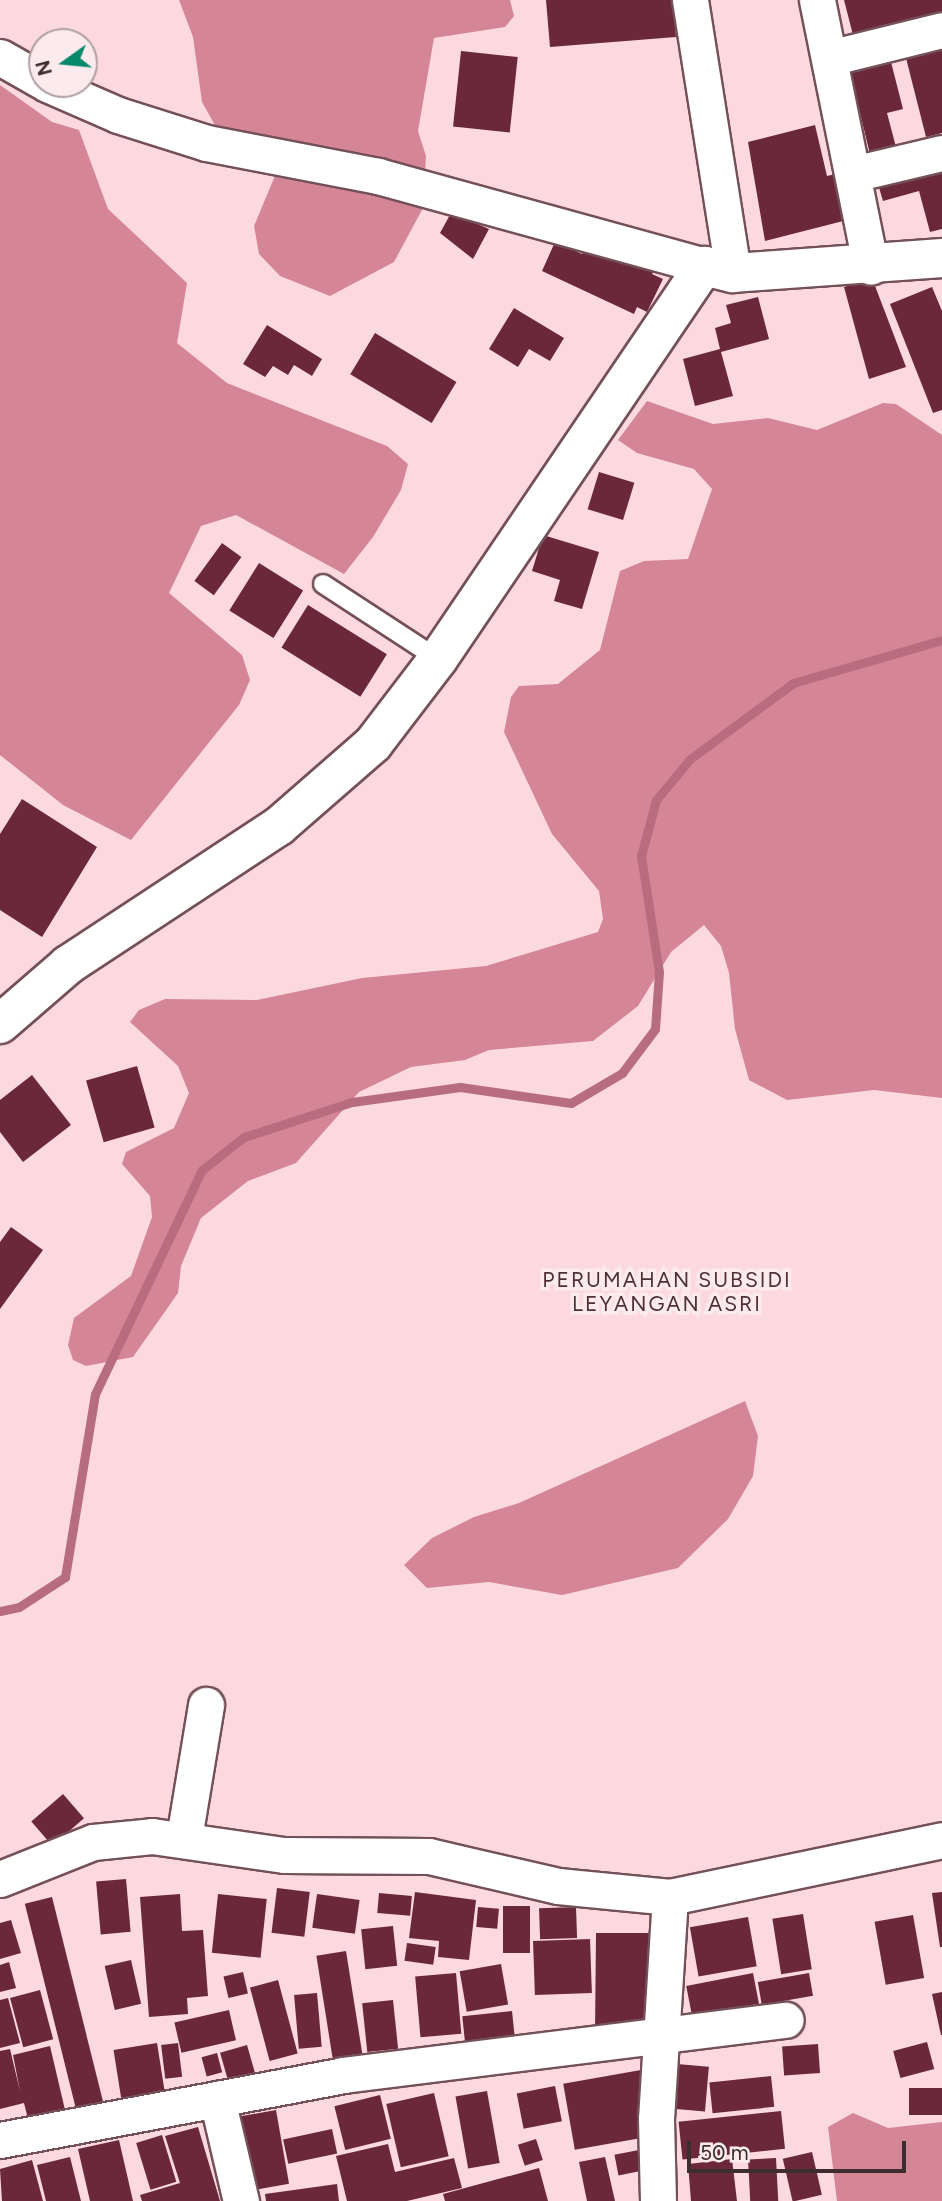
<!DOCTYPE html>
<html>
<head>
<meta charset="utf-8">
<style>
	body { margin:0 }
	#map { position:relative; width:942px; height:2201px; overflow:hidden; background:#fbd9df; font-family:Figtree,sans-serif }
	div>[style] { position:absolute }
	.forest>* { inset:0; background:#d48697 }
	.stream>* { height:9px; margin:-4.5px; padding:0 4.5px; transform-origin:4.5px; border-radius:4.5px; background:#b86d7e }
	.building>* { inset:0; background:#6b283b; transform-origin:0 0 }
	.roads { filter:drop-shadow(2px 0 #745058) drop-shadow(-2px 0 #745058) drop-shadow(0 2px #745058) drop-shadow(0 -2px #745058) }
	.service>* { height:18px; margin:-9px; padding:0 9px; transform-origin:9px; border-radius:9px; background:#fff }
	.minor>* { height:35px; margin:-17.5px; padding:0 17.5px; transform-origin:17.5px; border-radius:17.5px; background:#fff }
	.tertiary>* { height:38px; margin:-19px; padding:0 19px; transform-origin:19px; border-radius:19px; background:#fff }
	span { translate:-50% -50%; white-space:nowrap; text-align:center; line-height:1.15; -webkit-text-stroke:7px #fcebee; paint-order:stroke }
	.neighbourhood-label { font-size:21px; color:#503037; letter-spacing:2px }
	.north { position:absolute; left:28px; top:28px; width:70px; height:70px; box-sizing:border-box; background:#fcebee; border:2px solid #b09fa2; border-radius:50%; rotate:255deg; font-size:19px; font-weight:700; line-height:28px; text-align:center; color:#3d2d30 }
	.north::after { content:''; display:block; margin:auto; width:24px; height:32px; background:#06886b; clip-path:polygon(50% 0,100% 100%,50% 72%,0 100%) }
	.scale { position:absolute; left:687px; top:2141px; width:219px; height:32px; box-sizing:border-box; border:4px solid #3d2d30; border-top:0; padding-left:9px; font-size:21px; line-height:24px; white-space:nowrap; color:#3d2d30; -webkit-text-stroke:5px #fcebee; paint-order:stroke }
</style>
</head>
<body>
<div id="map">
	<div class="forest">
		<div style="clip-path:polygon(179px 0,510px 0,514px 16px,505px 27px,434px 38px,418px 131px,426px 156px,423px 208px,394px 262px,330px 296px,280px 276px,259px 254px,254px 226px,277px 171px,221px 136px,202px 102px,193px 37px)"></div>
		<div style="clip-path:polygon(0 85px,52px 122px,79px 130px,108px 209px,187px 283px,177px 343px,227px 383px,387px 446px,408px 464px,401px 490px,373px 537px,344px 574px,236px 515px,201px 526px,169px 593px,242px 655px,250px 680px,239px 705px,131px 840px,63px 805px,0 755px)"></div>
		<div style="clip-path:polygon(647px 401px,713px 424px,768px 418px,817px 430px,883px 403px,896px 404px,942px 435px,942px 1098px,874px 1090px,787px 1100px,749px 1080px,735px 1029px,729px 973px,721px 946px,704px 925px,671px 952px,638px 1006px,593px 1041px,489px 1050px,465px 1060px,411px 1067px,359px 1092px,296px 1163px,248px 1181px,201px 1218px,181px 1266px,178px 1293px,133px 1357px,86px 1366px,73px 1360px,68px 1345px,74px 1318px,131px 1276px,152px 1217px,150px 1196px,122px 1164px,126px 1152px,174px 1128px,189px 1093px,178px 1066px,130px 1022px,139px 1010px,165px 999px,257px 1000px,362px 978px,486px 966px,598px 932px,603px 919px,599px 891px,552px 834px,504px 732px,511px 697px,519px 686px,558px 684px,600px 650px,620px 571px,644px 561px,688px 559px,712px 489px,694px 469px,637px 453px,618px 440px)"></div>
		<div style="clip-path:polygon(745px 1401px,758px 1436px,753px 1476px,728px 1519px,678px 1568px,562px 1595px,489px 1582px,427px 1588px,404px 1565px,432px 1538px,474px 1517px,519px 1503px)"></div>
		<div style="clip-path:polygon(853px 2113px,888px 2128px,942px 2122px,942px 2201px,837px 2201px,828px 2127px)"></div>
	</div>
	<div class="stream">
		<div style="left:0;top:1611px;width:19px;rotate:-12deg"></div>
		<div style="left:19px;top:1607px;width:55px;rotate:-33.1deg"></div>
		<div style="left:65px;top:1577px;width:185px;rotate:-80.7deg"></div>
		<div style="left:95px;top:1394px;width:248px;rotate:-64.5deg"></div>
		<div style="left:202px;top:1170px;width:53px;rotate:-38.2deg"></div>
		<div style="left:244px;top:1137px;width:114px;rotate:-18deg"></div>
		<div style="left:352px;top:1102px;width:109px;rotate:-7.9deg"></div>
		<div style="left:460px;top:1087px;width:112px;rotate:8.2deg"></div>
		<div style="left:571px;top:1103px;width:59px;rotate:-30.5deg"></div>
		<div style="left:622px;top:1073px;width:55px;rotate:-53.1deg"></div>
		<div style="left:655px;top:1029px;width:57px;rotate:-86deg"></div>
		<div style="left:659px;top:972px;width:117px;rotate:-98.8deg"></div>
		<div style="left:641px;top:856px;width:58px;rotate:-75deg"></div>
		<div style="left:656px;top:800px;width:53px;rotate:-50.3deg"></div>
		<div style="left:690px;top:759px;width:128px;rotate:-36.4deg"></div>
		<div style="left:793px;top:683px;width:155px;rotate:-16.1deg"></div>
	</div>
	<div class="building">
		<div style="clip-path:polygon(546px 0,673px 0,676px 37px,550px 47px)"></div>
		<div style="clip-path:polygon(844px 0,942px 0,942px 12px,853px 35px)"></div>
		<div style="clip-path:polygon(942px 49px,942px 133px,926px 137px,906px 58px)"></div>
		<div style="left:461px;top:51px;width:57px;height:76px;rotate:6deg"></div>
		<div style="clip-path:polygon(891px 62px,903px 109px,887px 113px,896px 147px,870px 154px,850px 72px)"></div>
		<div style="clip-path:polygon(815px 125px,827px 176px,840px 173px,851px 219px,765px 241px,748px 142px)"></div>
		<div style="clip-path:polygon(942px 166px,942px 229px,930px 232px,919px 191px,883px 201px,875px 174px)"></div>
		<div style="clip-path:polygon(451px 213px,489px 229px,473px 259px,440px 233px)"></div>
		<div style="clip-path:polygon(590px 238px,655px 269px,652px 274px,663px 279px,647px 312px,637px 307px,634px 314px,542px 271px,555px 242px,582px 254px)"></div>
		<div style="clip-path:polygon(872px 278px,906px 367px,869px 379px,844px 287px)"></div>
		<div style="clip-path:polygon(932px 287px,942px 311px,942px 410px,933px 413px,890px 304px)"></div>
		<div style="clip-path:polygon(758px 297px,769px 339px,721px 352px,733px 396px,695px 406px,683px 359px,720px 349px,715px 328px,731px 323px,726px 305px)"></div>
		<div style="clip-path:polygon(514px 308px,564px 338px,550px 361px,529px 349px,518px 367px,489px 349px)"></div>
		<div style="clip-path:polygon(267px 325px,322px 359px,312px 376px,294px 365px,288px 375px,273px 366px,265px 377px,243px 364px)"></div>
		<div style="left:375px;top:333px;width:95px;height:48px;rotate:31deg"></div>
		<div style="left:599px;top:472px;width:37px;height:39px;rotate:17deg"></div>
		<div style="clip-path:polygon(543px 535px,599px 552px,582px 609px,554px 601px,560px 580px,532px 571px)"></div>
		<div style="left:222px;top:543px;width:24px;height:47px;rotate:36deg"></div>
		<div style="left:259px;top:563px;width:52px;height:56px;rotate:32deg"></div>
		<div style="left:308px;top:605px;width:93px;height:50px;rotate:32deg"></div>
		<div style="clip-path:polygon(22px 799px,97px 847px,42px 937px,0 910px,0 834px)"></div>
		<div style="left:137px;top:1066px;width:64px;height:53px;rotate:74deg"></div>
		<div style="clip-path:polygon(32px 1075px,71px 1125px,23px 1162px,0 1132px,0 1100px)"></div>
		<div style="clip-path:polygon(11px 1227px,43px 1250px,0 1309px,0 1242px)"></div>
		<div style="left:63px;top:1794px;width:32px;height:42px;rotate:49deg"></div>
		<div style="left:126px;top:1879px;width:53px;height:30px;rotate:85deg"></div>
		<div style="left:277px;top:1888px;width:33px;height:45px;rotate:7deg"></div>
		<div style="clip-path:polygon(415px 1892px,476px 1900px,469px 1960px,438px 1957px,439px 1941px,409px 1938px)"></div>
		<div style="clip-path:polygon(942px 1892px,942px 1947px,940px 1947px,932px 1893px)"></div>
		<div style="left:379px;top:1893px;width:33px;height:20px;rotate:5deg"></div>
		<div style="clip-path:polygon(180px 1894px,182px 1931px,203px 1930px,208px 1996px,187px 1998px,188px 2014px,149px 2017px,140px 1897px)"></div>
		<div style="left:218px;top:1894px;width:49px;height:59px;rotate:6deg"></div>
		<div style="left:317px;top:1894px;width:43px;height:34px;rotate:8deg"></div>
		<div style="left:52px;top:1897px;width:217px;height:28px;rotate:76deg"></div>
		<div style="left:503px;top:1906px;width:27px;height:47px"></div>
		<div style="left:478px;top:1907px;width:21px;height:20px;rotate:5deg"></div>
		<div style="left:576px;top:1907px;width:31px;height:37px;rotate:88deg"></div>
		<div style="left:803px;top:1914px;width:56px;height:31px;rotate:81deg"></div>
		<div style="left:913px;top:1915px;width:64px;height:39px;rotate:80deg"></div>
		<div style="left:748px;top:1917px;width:50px;height:59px;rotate:80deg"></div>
		<div style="clip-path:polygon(11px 1920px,21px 1953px,0 1959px,0 1923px)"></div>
		<div style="left:393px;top:1926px;width:40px;height:32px;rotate:84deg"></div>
		<div style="clip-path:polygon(596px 1933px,661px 1933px,661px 2002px,644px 2001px,644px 2034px,595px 2034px)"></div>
		<div style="left:590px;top:1939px;width:54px;height:57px;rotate:88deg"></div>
		<div style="left:407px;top:1943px;width:29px;height:18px;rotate:8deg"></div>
		<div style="left:346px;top:1951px;width:112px;height:30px;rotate:81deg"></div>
		<div style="left:131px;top:1960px;width:45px;height:27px;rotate:77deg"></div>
		<div style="clip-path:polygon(9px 1962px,16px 1988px,0 1992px,0 1965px)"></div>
		<div style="left:501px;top:1964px;width:41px;height:42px;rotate:80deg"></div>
		<div style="left:243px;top:1972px;width:22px;height:20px;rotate:77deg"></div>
		<div style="left:456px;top:1973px;width:61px;height:41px;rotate:85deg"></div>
		<div style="left:753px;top:1973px;width:44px;height:68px;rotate:79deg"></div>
		<div style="left:809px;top:1973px;width:23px;height:52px;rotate:80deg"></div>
		<div style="left:278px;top:1980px;width:76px;height:29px;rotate:75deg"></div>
		<div style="left:40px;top:1990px;width:51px;height:31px;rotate:75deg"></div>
		<div style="clip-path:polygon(942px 1992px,942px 2035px,941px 2035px,932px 1994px)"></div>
		<div style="left:317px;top:1993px;width:54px;height:23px;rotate:85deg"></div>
		<div style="clip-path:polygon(8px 1998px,20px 2043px,0 2048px,0 2000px)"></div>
		<div style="left:393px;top:2000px;width:49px;height:31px;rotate:84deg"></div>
		<div style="left:229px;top:2010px;width:31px;height:56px;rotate:77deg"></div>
		<div style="left:512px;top:2011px;width:27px;height:50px;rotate:84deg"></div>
		<div style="left:927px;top:2042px;width:28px;height:35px;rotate:75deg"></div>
		<div style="left:157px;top:2043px;width:58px;height:44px;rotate:81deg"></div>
		<div style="left:178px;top:2043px;width:34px;height:17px;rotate:83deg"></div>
		<div style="left:818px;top:2044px;width:29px;height:36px;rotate:86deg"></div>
		<div style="left:247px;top:2045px;width:33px;height:28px;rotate:74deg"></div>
		<div style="clip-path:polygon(50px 2046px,65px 2110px,28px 2119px,24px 2103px,0 2109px,0 2051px,10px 2049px,20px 2091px,13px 2055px)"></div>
		<div style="left:217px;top:2053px;width:20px;height:16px;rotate:75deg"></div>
		<div style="left:677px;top:2064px;width:32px;height:45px;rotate:5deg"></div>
		<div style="left:641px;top:2070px;width:67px;height:79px;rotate:80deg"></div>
		<div style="left:771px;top:2076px;width:31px;height:62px;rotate:84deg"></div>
		<div style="left:555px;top:2086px;width:36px;height:39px;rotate:79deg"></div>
		<div style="left:942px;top:2088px;width:27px;height:33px;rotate:90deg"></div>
		<div style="left:487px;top:2091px;width:73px;height:32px;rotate:80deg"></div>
		<div style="left:434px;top:2093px;width:65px;height:49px;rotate:77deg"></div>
		<div style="left:380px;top:2095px;width:45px;height:47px;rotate:76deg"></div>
		<div style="left:276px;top:2110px;width:75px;height:40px;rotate:80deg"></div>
		<div style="left:781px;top:2111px;width:38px;height:103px;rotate:84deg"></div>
		<div style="clip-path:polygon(198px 2127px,220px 2201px,142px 2201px,140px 2195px,180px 2183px,165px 2136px)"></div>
		<div style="left:332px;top:2129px;width:25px;height:50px;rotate:78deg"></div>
		<div style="left:162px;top:2135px;width:49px;height:27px;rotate:73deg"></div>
		<div style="left:536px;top:2139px;width:22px;height:19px;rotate:72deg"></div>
		<div style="clip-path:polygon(119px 2140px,133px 2201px,90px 2201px,78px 2149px)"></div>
		<div style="clip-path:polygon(388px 2144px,395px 2172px,454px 2158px,462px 2188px,407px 2201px,347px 2201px,336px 2156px)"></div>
		<div style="left:639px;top:2150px;width:21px;height:25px;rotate:79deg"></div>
		<div style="left:812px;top:2152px;width:44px;height:30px;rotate:77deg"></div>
		<div style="clip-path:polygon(70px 2157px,81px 2201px,46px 2201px,37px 2165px)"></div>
		<div style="clip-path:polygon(605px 2157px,615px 2201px,587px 2201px,579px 2162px)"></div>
		<div style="left:776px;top:2158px;width:43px;height:28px;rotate:87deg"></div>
		<div style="clip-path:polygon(732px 2159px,737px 2201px,691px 2201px,688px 2164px)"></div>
		<div style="clip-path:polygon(32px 2160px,43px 2201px,2px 2201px,0 2169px)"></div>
		<div style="clip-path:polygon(539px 2168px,548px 2201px,445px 2201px,443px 2194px)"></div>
		<div style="clip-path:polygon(337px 2184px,339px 2201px,266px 2201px,265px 2194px)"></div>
	</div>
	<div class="roads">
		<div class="service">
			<div style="left:323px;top:584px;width:137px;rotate:33.1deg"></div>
		</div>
		<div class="minor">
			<div style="left:690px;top:0;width:276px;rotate:81deg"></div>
			<div style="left:817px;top:0;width:272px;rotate:78.6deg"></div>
			<div style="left:0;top:57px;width:48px;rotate:29.7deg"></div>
			<div style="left:829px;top:58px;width:116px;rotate:-13.9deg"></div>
			<div style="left:47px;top:84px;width:77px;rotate:23.6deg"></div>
			<div style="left:118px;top:115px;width:93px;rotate:17.5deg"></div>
			<div style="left:207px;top:143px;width:174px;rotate:10.9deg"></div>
			<div style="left:378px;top:176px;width:338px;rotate:15.4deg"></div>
			<div style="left:853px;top:174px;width:91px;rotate:-13.3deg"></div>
			<div style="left:184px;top:1838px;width:135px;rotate:-80.6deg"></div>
			<div style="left:0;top:1879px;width:100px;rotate:-21.7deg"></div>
			<div style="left:93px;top:1842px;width:59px;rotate:-5.8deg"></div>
			<div style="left:152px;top:1836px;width:133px;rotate:8.2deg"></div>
			<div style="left:284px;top:1855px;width:145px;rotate:0.4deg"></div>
			<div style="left:429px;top:1856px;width:132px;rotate:13.1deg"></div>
			<div style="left:558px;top:1886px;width:113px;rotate:5.6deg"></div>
			<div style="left:670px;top:1897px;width:278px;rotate:-11.8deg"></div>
			<div style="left:217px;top:2099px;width:105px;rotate:76.8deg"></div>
			<div style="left:0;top:2140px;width:349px;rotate:-10.7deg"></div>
			<div style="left:343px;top:2075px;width:446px;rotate:-7.1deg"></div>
			<div style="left:658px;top:2201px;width:82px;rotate:-91.4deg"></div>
			<div style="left:656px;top:2119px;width:222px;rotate:-86.4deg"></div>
		</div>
		<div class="tertiary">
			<div style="left:0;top:1024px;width:90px;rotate:-40.9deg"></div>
			<div style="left:68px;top:965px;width:253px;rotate:-33.4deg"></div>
			<div style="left:279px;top:826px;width:125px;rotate:-41.1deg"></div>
			<div style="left:373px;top:744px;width:107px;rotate:-52.6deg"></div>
			<div style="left:438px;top:659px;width:475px;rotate:-55.9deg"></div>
			<div style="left:704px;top:266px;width:30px;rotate:14deg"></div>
			<div style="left:733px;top:273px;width:210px;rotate:-4.1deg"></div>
		</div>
	</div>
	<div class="neighbourhood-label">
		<span style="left:667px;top:1292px">PERUMAHAN SUBSIDI<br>LEYANGAN ASRI</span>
	</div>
	<div class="north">N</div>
	<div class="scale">50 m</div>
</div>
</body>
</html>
